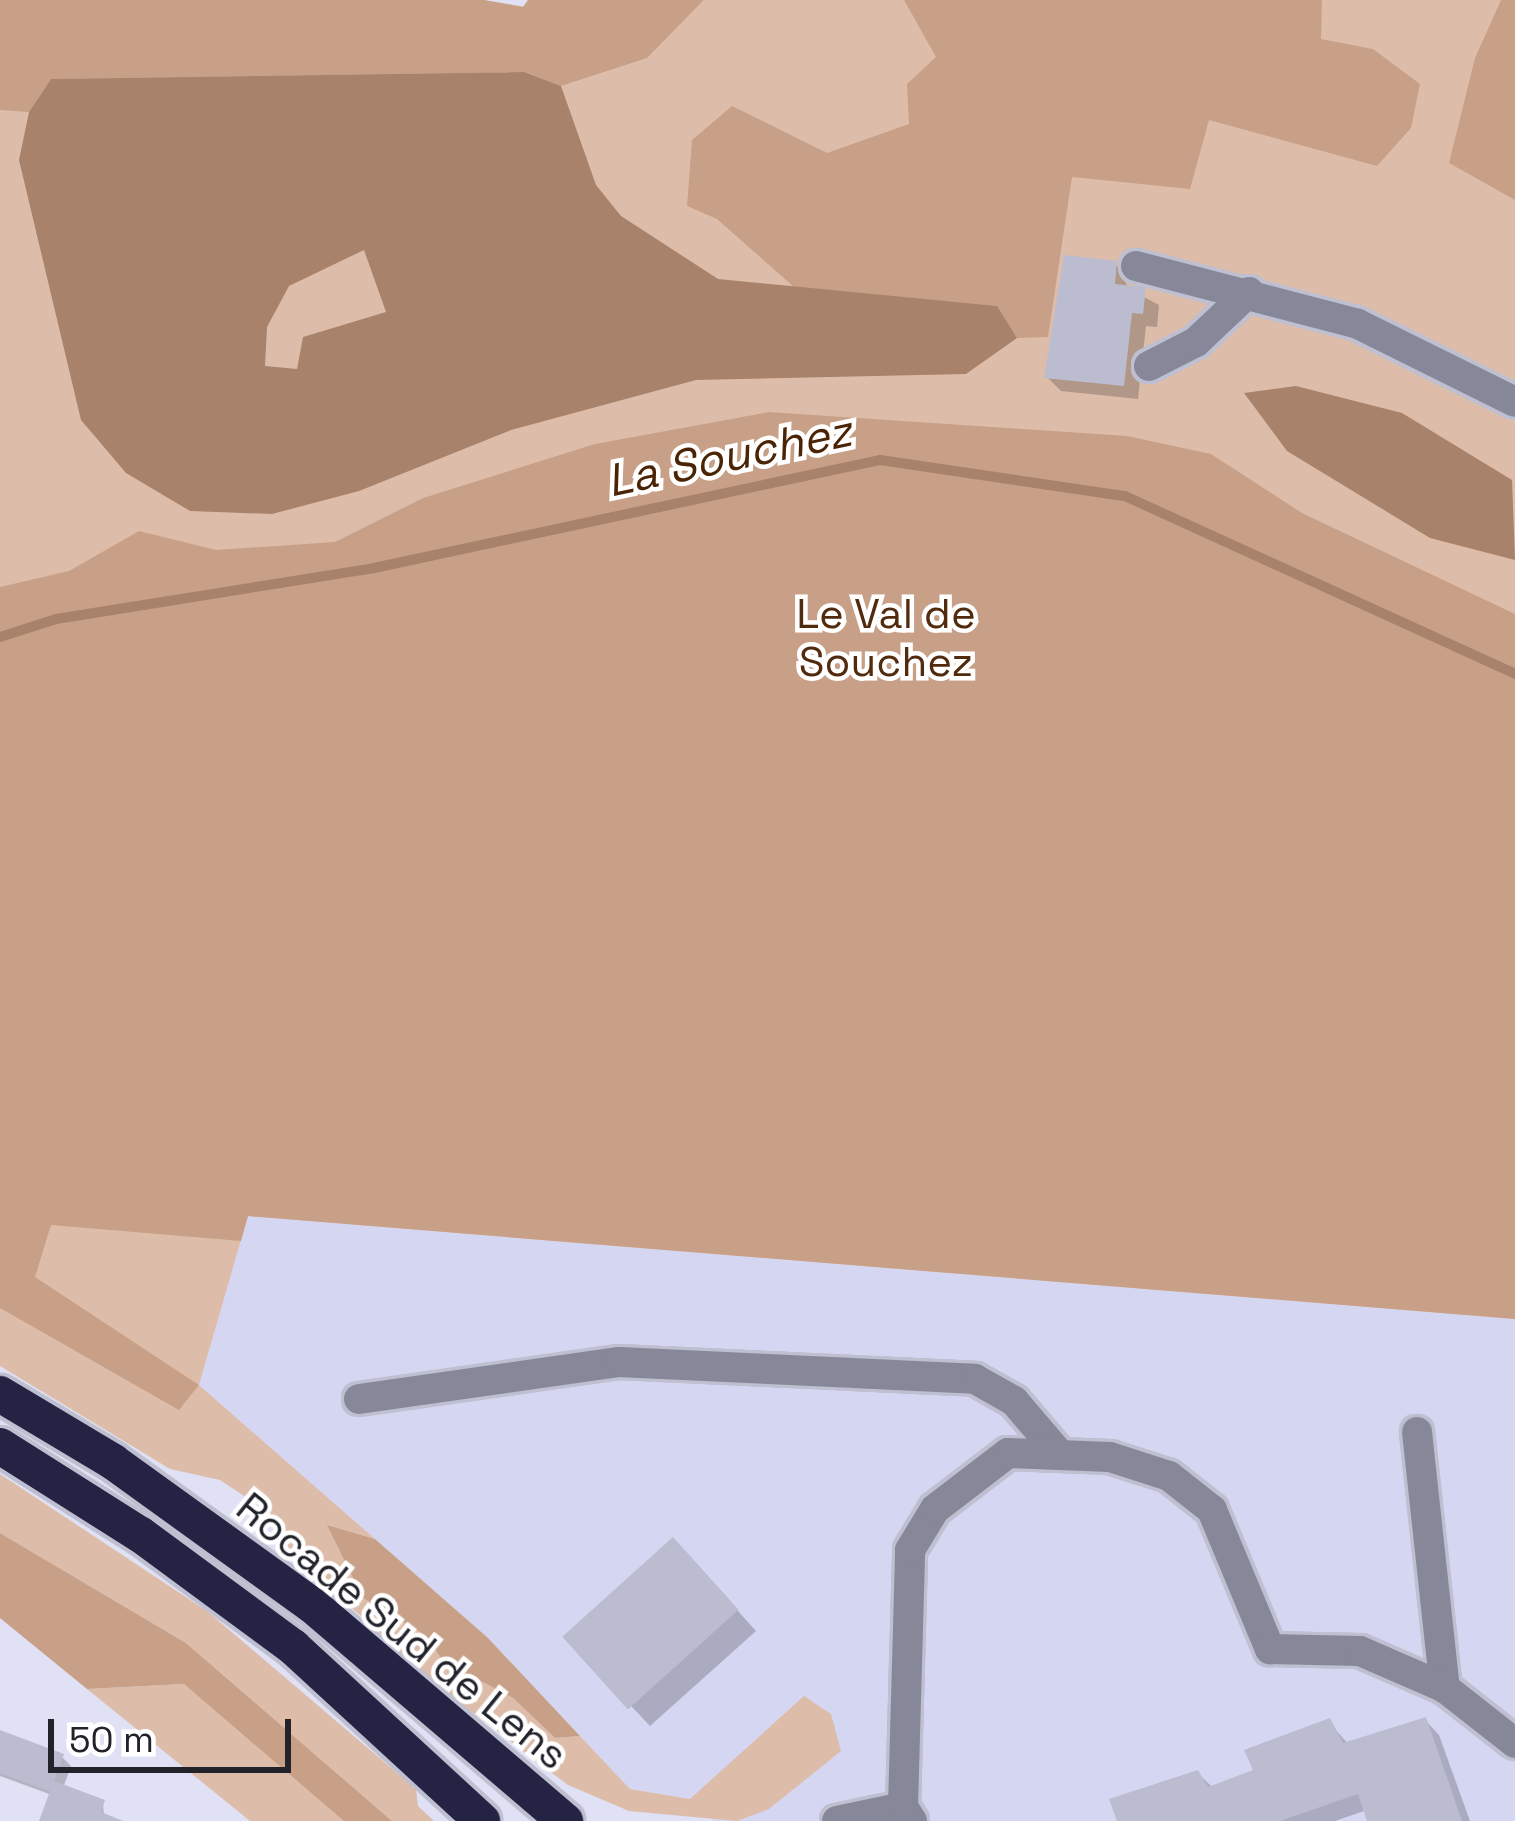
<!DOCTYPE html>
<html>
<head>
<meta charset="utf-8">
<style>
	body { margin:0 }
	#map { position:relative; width:1515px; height:1821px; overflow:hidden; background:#e0e1f4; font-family:"Space Grotesk",sans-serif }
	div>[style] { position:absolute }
	.built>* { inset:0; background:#d5d6f1 }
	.green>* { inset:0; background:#ddbdaa }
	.forest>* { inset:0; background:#c8a087 }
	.water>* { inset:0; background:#a8826a }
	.shadow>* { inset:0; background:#0003 }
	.stream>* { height:10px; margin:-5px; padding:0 5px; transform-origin:5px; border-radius:5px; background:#a8826a }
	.building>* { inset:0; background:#bbbccf; transform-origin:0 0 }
	.roads { filter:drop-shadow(3px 0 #bebfd0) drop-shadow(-3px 0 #bebfd0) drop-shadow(0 3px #bebfd0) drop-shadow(0 -3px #bebfd0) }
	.minor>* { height:30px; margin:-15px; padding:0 15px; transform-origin:15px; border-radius:15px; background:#868798 }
	.highway>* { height:36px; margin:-18px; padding:0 18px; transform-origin:18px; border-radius:18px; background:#252344 }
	span { translate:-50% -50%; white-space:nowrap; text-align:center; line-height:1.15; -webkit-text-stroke:9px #fff; paint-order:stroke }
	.park-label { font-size:42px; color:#522a0d }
	.street-label { font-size:42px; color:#22232a }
	.water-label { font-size:45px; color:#4a2405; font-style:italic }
	.scale { position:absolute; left:48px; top:1719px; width:243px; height:54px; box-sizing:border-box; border:6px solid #22232a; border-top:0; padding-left:15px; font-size:36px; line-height:42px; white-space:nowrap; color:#22232a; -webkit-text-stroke:9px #fff; paint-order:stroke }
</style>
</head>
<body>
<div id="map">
	<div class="built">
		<div style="clip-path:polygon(248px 1216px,1515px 1319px,1515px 1821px,714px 1821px,690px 1799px,630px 1789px,488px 1638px,199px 1385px)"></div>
	</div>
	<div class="green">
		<div style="clip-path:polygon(0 0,484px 0,621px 23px,647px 57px,704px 0,1515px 0,1515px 1319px,248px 1216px,199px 1385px,375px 1539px,329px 1526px,363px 1598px,425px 1635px,443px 1661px,513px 1698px,555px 1738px,580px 1736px,630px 1789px,690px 1799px,804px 1696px,831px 1714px,841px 1751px,769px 1809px,737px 1821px,629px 1811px,568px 1785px,448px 1694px,297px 1559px,258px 1505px,220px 1480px,170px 1469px,0 1366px)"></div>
		<div style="clip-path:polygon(0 1474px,207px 1611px,416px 1789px,418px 1806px,434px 1821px,392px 1821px,186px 1643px,0 1533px)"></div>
		<div style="clip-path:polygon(184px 1684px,309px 1785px,344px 1821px,250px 1821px,87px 1689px)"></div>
	</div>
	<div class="forest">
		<div style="clip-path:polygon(0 0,484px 0,523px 7px,528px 0,704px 0,647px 58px,561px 86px,524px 72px,51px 79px,29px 112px,0 110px)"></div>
		<div style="clip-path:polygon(904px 0,1322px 0,1321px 39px,1373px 49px,1420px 84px,1411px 128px,1377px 166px,1209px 120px,1190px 189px,1072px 177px,1048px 337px,1017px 338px,996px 306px,794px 287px,717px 219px,687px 206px,692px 140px,732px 106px,827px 153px,909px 124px,907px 84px,936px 57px)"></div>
		<div style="clip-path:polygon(1501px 0,1515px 0,1515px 200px,1449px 163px,1475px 58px)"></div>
		<div style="clip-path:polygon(769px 412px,1127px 436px,1211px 454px,1302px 513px,1515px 614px,1515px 1319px,248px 1216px,241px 1241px,51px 1225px,35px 1277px,199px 1385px,179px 1410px,0 1308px,0 587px,69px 571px,139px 531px,216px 550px,335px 542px,423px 498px,595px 444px)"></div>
		<div style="clip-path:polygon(327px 1525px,375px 1539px,488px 1638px,580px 1736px,555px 1738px,513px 1698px,443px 1661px,425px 1635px,363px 1598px)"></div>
		<div style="clip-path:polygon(0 1533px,186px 1643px,392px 1821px,344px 1821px,184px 1684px,87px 1689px,0 1618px)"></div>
	</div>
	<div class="water">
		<div style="clip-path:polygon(evenodd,524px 72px,561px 86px,596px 185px,621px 216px,718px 279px,997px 306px,1017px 338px,966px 374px,696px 380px,511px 430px,359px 491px,272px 514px,190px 511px,126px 473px,81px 420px,19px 160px,29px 112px,51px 79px,524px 72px,364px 250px,386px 312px,303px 337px,297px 369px,265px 366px,267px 327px,289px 286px,364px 250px)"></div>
		<div style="clip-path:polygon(1296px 386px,1402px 413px,1512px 480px,1515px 560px,1430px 538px,1287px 451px,1244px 393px)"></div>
	</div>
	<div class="shadow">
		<div style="clip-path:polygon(1116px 264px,1129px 289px,1159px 305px,1157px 327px,1146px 326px,1138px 399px,1061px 391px,1047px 377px)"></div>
		<div style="clip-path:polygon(692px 1560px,756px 1631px,650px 1726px,566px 1637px)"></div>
		<div style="clip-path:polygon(1425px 1720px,1439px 1735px,1470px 1821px,1371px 1821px,1367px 1810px,1335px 1821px,1120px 1821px,1198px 1773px,1213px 1788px,1256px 1772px,1329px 1722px,1348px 1744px)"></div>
		<div style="clip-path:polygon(0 1733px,62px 1757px,71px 1766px,63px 1788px,103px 1803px,104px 1816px,116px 1821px,42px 1821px,52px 1795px,0 1776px)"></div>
	</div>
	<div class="stream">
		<div style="left:0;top:637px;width:59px;rotate:-17.8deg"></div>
		<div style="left:56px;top:619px;width:322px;rotate:-9.1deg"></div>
		<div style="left:374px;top:568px;width:517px;rotate:-12.05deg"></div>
		<div style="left:880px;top:460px;width:248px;rotate:8.4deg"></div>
		<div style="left:1125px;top:496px;width:429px;rotate:24.5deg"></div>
	</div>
	<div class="building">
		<div style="clip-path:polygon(1064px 255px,1117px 261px,1115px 284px,1146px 287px,1143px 314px,1132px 313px,1124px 386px,1044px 378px)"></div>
		<div style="left:673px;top:1537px;width:98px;height:149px;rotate:48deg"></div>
		<div style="clip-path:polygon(1426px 1717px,1462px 1821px,1367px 1821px,1358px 1794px,1280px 1821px,1117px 1821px,1109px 1799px,1198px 1770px,1208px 1787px,1253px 1770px,1244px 1750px,1330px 1718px,1343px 1743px)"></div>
		<div style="clip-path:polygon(0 1730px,64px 1754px,54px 1781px,105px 1800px,101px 1812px,123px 1821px,39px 1821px,50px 1791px,0 1773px)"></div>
	</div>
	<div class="roads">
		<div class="minor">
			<div style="left:1136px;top:266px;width:229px;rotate:14.6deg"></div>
			<div style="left:1358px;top:324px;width:175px;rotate:26.4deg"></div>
			<div style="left:1149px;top:366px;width:53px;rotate:-27.1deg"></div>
			<div style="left:1196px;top:342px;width:73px;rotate:-43.3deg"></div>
			<div style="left:359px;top:1399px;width:263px;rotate:-8.1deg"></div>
			<div style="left:619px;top:1362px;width:356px;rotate:2.7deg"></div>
			<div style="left:975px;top:1379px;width:45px;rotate:29.4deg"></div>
			<div style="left:1014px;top:1401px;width:63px;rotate:49.5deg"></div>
			<div style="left:1417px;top:1432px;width:258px;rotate:83.8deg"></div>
			<div style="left:837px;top:1821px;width:67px;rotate:-12deg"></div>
			<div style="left:912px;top:1821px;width:17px;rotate:-123deg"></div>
			<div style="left:903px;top:1807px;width:257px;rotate:-88.4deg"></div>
			<div style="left:910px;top:1550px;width:48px;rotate:-58.6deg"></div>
			<div style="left:935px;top:1509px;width:92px;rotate:-37.5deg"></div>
			<div style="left:1008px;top:1453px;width:102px;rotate:2.2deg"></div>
			<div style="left:1110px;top:1457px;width:62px;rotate:17.9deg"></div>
			<div style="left:1169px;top:1476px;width:55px;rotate:38.3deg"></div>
			<div style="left:1212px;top:1510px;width:151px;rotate:67.4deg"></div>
			<div style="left:1270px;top:1649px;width:90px;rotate:1.3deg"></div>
			<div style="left:1360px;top:1651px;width:93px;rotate:23.5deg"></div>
			<div style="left:1445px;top:1688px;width:89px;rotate:38.2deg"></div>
		</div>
		<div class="highway">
			<div style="left:0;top:1394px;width:131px;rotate:30.9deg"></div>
			<div style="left:112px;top:1461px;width:246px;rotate:35.8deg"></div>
			<div style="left:312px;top:1605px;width:333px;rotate:40.5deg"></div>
			<div style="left:0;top:1446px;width:167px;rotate:32.3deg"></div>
			<div style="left:141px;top:1535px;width:189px;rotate:36.4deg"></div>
			<div style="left:293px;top:1647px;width:257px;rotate:42.6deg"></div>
		</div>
	</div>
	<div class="park-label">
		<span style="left:886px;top:638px">Le Val de<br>Souchez</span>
	</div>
	<div class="street-label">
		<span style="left:402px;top:1631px;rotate:39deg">Rocade Sud de Lens</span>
	</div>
	<div class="water-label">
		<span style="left:729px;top:456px;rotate:-12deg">La Souchez</span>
	</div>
	<div class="scale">50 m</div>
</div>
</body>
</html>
